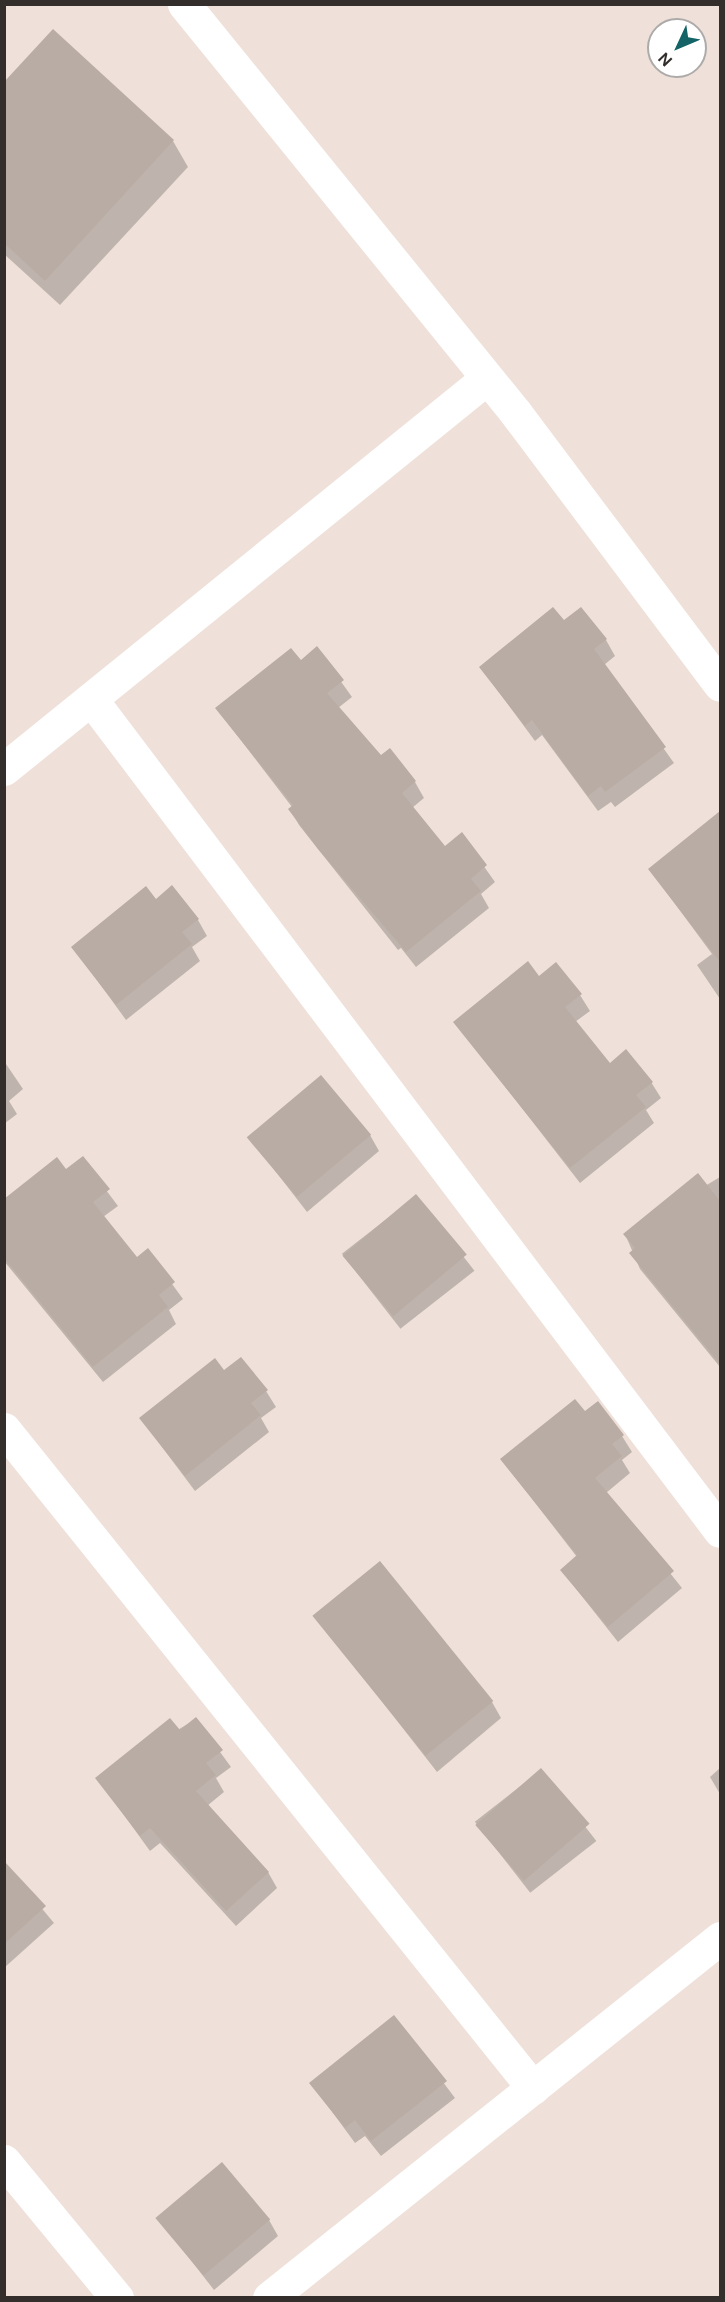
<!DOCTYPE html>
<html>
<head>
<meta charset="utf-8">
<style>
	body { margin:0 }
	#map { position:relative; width:725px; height:2302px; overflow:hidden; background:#efe1d9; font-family:"DM Sans",sans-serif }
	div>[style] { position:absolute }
	.shadow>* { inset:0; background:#0003; transform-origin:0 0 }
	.building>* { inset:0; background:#b9aca4; transform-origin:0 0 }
	.minor>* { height:33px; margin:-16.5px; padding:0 16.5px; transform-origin:16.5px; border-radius:16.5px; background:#fff }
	span { translate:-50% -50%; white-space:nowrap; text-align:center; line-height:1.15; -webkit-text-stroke:5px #fff; paint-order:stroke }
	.frame { position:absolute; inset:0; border:6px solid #332e2b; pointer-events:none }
	.north { position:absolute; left:647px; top:18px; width:60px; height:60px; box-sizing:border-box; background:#fff; border:2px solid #adabaa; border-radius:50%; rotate:226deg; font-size:16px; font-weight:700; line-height:24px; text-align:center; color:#332e2b }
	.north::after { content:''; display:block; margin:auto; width:21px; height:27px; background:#136367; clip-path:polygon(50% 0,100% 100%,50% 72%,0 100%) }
</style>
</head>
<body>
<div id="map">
	<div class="shadow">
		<div style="clip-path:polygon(53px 31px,173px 141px,188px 167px,60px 305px,4px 254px,4px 84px)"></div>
		<div style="clip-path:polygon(563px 622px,606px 640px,615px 656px,604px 665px,674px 763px,615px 807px,611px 802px,598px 811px,542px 735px,535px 741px,481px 668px)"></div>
		<div style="clip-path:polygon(317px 648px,352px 697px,338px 708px,381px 757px,415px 782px,424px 798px,412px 808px,445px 848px,461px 834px,495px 882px,481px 894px,489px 908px,416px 967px,401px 948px,398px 950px,299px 825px,290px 809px,292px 807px,217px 709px,300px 662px)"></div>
		<div style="clip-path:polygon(710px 821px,720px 835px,720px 999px,697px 965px,712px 954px,650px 870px)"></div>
		<div style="clip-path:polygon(156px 901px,198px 920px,207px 936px,192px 947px,200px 961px,126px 1020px,73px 947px)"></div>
		<div style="clip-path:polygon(539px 978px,580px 995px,590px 1011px,575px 1022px,609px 1065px,651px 1082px,661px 1098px,646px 1110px,654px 1123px,580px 1183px,455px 1022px)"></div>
		<div style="clip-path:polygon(4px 1061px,23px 1089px,9px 1101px,17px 1114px,4px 1124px)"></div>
		<div style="clip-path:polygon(370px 1135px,379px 1151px,307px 1212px,249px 1137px)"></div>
		<div style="clip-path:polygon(82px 1158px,118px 1206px,103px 1217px,137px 1260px,148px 1251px,183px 1299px,169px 1310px,176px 1324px,103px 1382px,4px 1261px,4px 1201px,66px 1171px)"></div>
		<div style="clip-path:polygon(720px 1177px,720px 1367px,640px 1269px,625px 1234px)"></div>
		<div style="left:416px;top:1196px;width:95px;height:94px;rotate:52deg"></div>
		<div style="clip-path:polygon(224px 1372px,266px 1391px,276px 1407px,261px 1418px,269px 1432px,195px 1491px,141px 1419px)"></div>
		<div style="clip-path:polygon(585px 1413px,622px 1436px,632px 1452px,622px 1460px,630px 1473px,606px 1493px,682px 1588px,618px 1642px,562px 1571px,577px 1557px,502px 1460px)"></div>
		<div style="clip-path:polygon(316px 1617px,492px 1702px,501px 1718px,437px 1772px)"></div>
		<div style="clip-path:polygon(196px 1719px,231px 1767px,216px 1778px,224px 1792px,207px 1806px,268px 1872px,277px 1888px,236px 1926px,160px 1843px,150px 1851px,97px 1778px)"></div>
		<div style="clip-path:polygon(720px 1768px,720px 1794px,710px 1777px)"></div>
		<div style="left:541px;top:1770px;width:90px;height:84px;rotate:52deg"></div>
		<div style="clip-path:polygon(4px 1863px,54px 1923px,4px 1968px)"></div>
		<div style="clip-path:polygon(394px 2017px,455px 2098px,381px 2156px,365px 2136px,355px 2143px,311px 2083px)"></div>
		<div style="clip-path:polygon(158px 2218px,269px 2220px,278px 2236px,214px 2290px)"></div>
	</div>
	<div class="building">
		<div style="clip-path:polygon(53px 29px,174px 140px,45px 281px,4px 243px,4px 82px)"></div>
		<div style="clip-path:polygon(553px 607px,564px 620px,581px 607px,607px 639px,594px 649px,666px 747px,605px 792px,601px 786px,588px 796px,532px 720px,525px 726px,479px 667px)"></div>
		<div style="clip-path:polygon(317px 646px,344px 680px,327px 693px,381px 755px,390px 748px,416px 781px,402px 793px,445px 846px,462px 832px,487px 865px,471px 879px,481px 891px,406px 952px,318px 849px,288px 809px,293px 805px,215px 708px,291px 648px,301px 660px)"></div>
		<div style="clip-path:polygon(720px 811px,720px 962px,648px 869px)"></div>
		<div style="clip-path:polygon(172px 885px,199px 919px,182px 932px,192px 944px,116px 1005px,71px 947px,146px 886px,156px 899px)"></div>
		<div style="clip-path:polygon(528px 961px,539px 976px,556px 962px,582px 994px,565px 1007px,610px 1063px,626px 1049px,653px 1082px,636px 1095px,646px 1107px,570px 1168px,453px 1022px)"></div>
		<div style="left:321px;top:1075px;width:78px;height:97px;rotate:50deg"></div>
		<div style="clip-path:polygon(83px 1156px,110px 1189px,93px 1202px,137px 1257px,148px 1248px,175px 1282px,159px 1295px,168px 1307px,93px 1367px,4px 1258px,4px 1199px,57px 1157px,66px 1169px)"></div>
		<div style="clip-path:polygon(698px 1173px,720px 1201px,720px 1364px,629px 1253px,635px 1248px,623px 1234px)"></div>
		<div style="left:416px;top:1194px;width:79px;height:96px;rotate:50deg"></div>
		<div style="clip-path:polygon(241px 1357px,268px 1390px,251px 1403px,261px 1415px,185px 1476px,139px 1418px,215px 1358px,224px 1370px)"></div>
		<div style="clip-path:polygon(575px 1399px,585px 1411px,598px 1401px,624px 1435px,612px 1444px,622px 1456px,595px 1478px,674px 1571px,608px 1627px,560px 1570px,577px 1555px,500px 1459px)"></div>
		<div style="left:380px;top:1561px;width:180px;height:87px;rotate:51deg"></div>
		<div style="clip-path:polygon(196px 1717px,223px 1750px,206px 1763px,216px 1775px,196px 1791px,269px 1872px,226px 1911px,150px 1828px,140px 1836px,95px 1778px,170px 1718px,180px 1730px)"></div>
		<div style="left:541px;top:1768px;width:74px;height:87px;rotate:49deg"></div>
		<div style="clip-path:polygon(4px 1861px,46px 1906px,4px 1944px)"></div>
		<div style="clip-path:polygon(394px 2015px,447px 2081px,371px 2141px,355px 2120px,345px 2128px,309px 2083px)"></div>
		<div style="left:222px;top:2162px;width:75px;height:87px;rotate:50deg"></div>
	</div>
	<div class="minor">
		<div style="left:184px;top:4px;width:525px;rotate:50.95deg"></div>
		<div style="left:515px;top:412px;width:341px;rotate:53.1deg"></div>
		<div style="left:91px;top:699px;width:1043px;rotate:52.91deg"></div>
		<div style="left:4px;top:769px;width:621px;rotate:-38.99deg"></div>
		<div style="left:4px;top:1429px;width:845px;rotate:51.24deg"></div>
		<div style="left:4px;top:2161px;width:178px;rotate:50.5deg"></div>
		<div style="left:269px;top:2298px;width:577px;rotate:-38.6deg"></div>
	</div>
	<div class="frame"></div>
	<div class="north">N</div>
</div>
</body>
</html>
